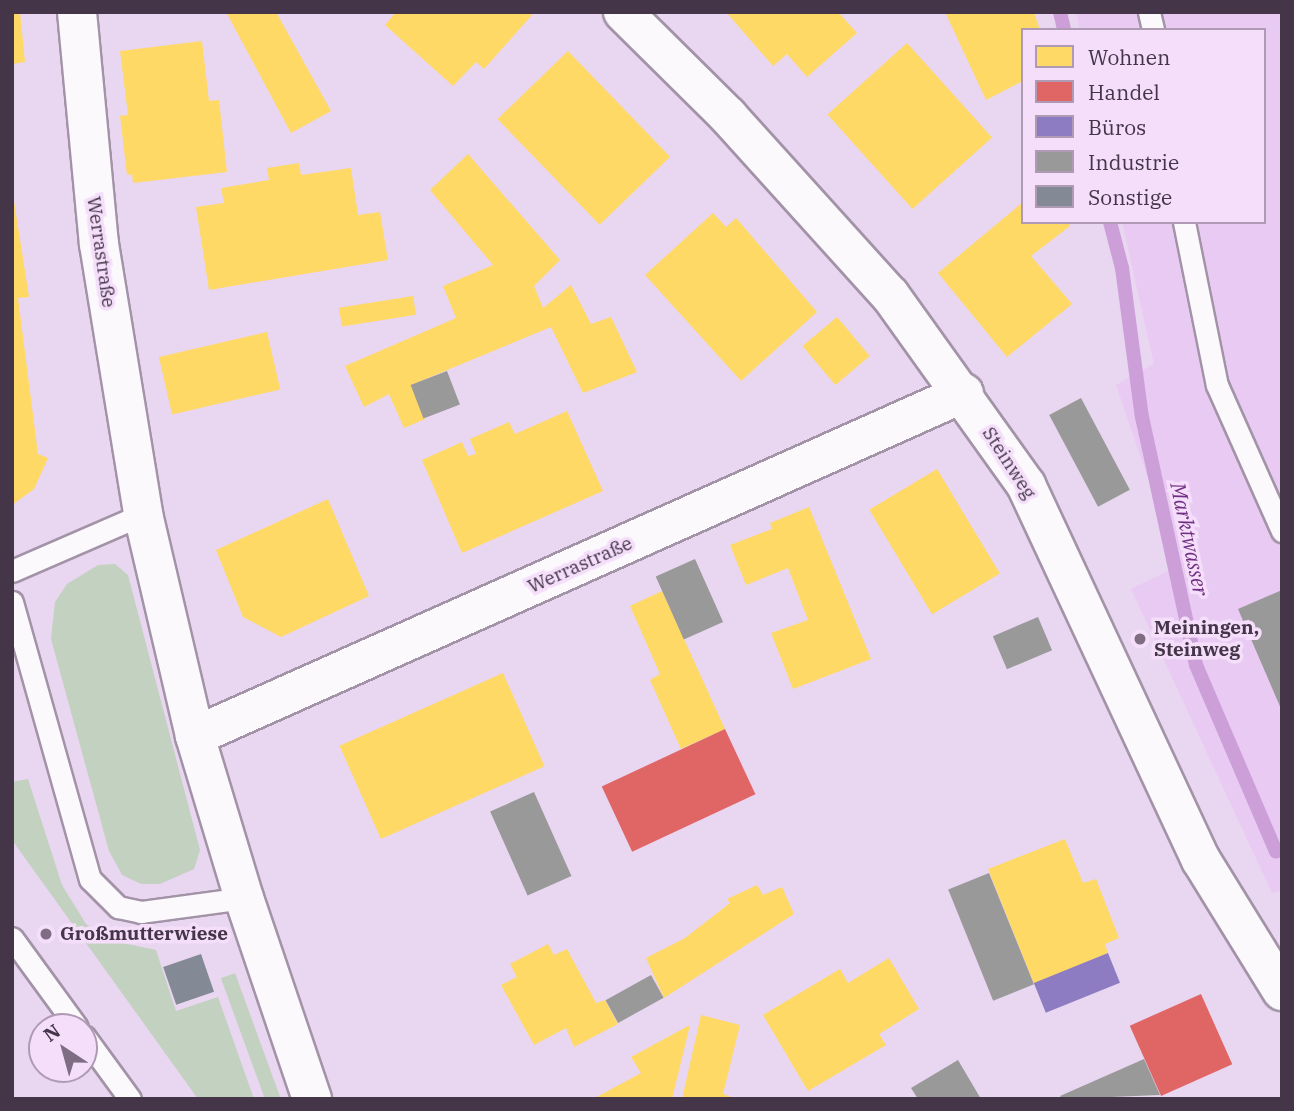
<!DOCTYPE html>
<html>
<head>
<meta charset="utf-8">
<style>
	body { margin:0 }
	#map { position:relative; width:1294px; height:1111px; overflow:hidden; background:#e9d6f0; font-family:"IBM Plex Serif",serif }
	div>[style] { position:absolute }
	.built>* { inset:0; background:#e9caf3 }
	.green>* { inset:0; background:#c3d1c0; transform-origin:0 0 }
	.homes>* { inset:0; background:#ffd966; transform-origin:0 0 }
	.shops>* { inset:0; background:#e06666; transform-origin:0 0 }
	.offices>* { inset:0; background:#8e7cc3; transform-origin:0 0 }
	.industry>* { inset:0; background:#999; transform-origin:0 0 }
	.stream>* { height:14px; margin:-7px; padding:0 7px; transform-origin:7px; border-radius:7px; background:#cc9fd9 }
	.building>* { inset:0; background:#838a96; transform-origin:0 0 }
	.roads { filter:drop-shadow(2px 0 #a293a7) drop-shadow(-2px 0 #a293a7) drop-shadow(0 2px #a293a7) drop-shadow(0 -2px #a293a7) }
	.lane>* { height:21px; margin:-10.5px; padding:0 10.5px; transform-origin:10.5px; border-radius:10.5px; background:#fcf9fd }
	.street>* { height:38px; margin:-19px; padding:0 19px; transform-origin:19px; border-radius:19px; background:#fcf9fd }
	.secondary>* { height:38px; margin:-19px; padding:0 19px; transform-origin:19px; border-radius:19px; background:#fcf9fd }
	.dots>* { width:19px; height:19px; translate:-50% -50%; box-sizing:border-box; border:4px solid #f4defa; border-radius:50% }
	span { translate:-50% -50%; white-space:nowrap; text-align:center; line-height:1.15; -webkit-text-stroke:7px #f4defa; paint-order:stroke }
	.street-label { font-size:19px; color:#443548 }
	.poi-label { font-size:19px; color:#443548; font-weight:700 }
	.left { translate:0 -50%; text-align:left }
	.water-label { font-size:21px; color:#702e82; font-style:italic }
	.frame { position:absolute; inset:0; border:14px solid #443548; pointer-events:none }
	.legend { position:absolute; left:1021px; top:28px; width:245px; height:196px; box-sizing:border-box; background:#f4defa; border:2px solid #ae9ab3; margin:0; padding:9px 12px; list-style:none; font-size:21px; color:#443548 }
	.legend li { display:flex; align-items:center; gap:14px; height:35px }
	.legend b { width:35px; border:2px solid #ae9ab3 }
	.north { position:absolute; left:28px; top:1013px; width:70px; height:70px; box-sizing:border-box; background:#f4defa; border:2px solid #ae9ab3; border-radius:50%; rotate:324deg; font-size:19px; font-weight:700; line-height:28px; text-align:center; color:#443548 }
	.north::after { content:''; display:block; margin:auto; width:24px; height:32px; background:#7e6d83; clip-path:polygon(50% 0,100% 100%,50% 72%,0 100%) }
</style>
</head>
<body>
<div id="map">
	<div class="built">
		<div style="clip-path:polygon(1076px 12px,1282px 12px,1282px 891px,1272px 893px,1131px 589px,1178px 566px,1116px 385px,1154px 364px,1122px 222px,1264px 222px,1264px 30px,1080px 30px)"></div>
	</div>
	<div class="green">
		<div style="clip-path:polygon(115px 564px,128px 575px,200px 850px,194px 869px,160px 884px,141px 884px,122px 875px,109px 851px,51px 639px,55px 602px,67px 584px,98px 565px)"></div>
		<div style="clip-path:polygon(28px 779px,62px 885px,86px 924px,108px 940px,156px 950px,176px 1011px,218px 997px,254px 1099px,198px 1099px,12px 840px,12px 782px)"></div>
		<div style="left:235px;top:973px;width:134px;height:15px;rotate:70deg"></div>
	</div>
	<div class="homes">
		<div style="clip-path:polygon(12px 12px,20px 12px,25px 62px,12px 64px)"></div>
		<div style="clip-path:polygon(226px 12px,276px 12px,331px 111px,291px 133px)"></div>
		<div style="clip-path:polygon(396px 12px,529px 12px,532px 15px,484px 69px,476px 62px,453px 86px,385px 25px)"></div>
		<div style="clip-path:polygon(726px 12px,838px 12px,857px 33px,807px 77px,787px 54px,773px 66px)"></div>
		<div style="clip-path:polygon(945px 12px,1034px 12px,1040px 30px,1023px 30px,1023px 81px,986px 100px)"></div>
		<div style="clip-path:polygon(202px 41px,209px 101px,219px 100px,227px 172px,133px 183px,132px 174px,127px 175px,120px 116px,128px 115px,120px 51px)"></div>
		<div style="left:907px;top:43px;width:127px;height:107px;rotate:48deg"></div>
		<div style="left:568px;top:51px;width:147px;height:98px;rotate:46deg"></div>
		<div style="clip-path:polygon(468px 154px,560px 260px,534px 286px,543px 308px,571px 285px,591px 324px,611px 317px,637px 372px,583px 393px,551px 327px,411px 385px,425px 419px,404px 428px,389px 394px,364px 407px,345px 366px,456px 318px,443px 286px,493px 265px,430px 190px)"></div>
		<div style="clip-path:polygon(299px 163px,301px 175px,351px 168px,358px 215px,380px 212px,388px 260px,209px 290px,196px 207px,224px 203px,221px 188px,269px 180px,267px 168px)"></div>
		<div style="clip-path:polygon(14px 201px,29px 297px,18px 298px,38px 454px,48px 458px,34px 489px,12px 505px)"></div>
		<div style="clip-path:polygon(1023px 202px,1023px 222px,1069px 222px,1070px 226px,1031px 256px,1072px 304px,1007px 357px,938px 273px)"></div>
		<div style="clip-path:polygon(713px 213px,726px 227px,736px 218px,817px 312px,741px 381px,645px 275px)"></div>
		<div style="left:413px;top:296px;width:19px;height:75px;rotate:81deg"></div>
		<div style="left:837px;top:317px;width:51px;height:45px;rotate:50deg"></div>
		<div style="left:267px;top:332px;width:59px;height:111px;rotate:77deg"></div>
		<div style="clip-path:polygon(567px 411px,603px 491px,462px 553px,422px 460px,462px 442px,468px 456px,476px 454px,470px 439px,509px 422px,515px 434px)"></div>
		<div style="left:937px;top:469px;width:122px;height:79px;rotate:59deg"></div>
		<div style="clip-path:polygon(328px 499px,369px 596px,281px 637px,243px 617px,216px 550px)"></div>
		<div style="clip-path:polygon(809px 507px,871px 659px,793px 689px,771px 633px,808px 620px,788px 568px,746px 585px,730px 545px,772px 529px,770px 523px)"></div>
		<div style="clip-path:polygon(662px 591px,725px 729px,681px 749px,650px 680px,660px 674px,630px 606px)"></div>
		<div style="left:503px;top:673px;width:102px;height:179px;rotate:66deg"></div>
		<div style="clip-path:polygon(1065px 839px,1083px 883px,1096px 879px,1119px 938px,1105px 944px,1108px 953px,1034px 984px,988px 869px)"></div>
		<div style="clip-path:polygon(757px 885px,763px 895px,782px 887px,794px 914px,664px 998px,646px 958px,685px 938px,730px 903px,727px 899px)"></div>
		<div style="clip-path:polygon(548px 944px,554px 955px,567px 949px,596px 1003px,605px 1000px,618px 1024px,574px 1047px,566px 1028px,534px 1045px,501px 985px,517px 977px,510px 964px)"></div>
		<div style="clip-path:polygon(889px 958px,919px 1009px,879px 1034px,886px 1045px,808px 1091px,763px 1015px,840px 969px,848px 983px)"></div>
		<div style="clip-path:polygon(701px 1015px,740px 1025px,723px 1094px,737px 1099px,682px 1099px)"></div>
		<div style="clip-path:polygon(690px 1025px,672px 1099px,593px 1099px,641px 1073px,631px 1057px)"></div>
	</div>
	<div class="shops">
		<div style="left:725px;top:729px;width:72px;height:136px;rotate:65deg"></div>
		<div style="left:1201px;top:994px;width:77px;height:78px;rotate:66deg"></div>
	</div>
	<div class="offices">
		<div style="left:1108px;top:953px;width:32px;height:80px;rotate:68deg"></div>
	</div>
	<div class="industry">
		<div style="left:447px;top:371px;width:36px;height:39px;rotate:69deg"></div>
		<div style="left:1081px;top:398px;width:104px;height:36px;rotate:62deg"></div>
		<div style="left:695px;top:559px;width:69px;height:43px;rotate:66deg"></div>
		<div style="clip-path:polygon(1282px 590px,1282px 711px,1238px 609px)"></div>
		<div style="left:1038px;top:617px;width:36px;height:49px;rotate:67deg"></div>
		<div style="left:534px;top:792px;width:92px;height:48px;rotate:66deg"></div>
		<div style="left:989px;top:873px;width:120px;height:44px;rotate:68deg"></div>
		<div style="left:651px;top:975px;width:26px;height:52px;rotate:61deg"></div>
		<div style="clip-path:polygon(1144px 1059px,1160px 1095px,1062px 1099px,1060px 1096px)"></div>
		<div style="clip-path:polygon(958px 1060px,981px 1099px,918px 1099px,911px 1088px)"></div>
	</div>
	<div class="stream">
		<div style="left:1060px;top:12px;width:18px;rotate:77deg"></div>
		<div style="left:1110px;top:222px;width:48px;rotate:75.4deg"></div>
		<div style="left:1122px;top:268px;width:150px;rotate:82.4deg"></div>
		<div style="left:1142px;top:417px;width:254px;rotate:77.7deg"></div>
		<div style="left:1196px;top:665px;width:203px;rotate:66.8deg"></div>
	</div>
	<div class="building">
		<div style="left:201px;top:954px;width:40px;height:40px;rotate:71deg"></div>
	</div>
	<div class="roads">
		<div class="lane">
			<div style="left:1149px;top:12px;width:18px;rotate:77deg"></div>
			<div style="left:1184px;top:222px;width:166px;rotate:78.6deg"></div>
			<div style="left:1217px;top:385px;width:160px;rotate:66deg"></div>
			<div style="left:12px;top:571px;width:143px;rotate:-23.5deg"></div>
			<div style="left:12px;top:602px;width:288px;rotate:74.3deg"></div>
			<div style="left:90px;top:879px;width:40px;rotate:45deg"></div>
			<div style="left:118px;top:907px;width:24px;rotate:12deg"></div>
			<div style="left:141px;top:912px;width:104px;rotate:-7.7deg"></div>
			<div style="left:12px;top:938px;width:110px;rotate:53.9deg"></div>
			<div style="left:84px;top:1036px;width:78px;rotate:53.9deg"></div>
		</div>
		<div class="street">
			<div style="left:623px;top:12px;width:148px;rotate:44.7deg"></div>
			<div style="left:728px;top:116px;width:241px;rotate:47.9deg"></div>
			<div style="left:890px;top:295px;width:234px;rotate:54.4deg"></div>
			<div style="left:1026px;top:485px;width:414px;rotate:65deg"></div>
			<div style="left:1201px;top:860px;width:154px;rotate:58.3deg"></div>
			<div style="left:195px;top:736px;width:842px;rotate:-24.04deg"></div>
		</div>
		<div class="secondary">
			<div style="left:77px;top:12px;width:233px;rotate:84.6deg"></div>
			<div style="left:99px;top:244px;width:274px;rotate:80.7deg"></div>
			<div style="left:143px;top:514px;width:228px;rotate:76.8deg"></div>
			<div style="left:195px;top:736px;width:169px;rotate:73.2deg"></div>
			<div style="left:244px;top:898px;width:212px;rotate:71.3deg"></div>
		</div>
	</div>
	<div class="dots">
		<div style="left:1140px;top:639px;background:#7e6d83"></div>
		<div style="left:46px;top:934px;background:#7e6d83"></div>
	</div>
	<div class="street-label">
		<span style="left:101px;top:252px;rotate:82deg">Werrastraße</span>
		<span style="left:1009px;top:463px;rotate:57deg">Steinweg</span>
		<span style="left:580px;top:565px;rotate:-24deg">Werrastraße</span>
	</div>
	<div class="poi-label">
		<span class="left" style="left:1154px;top:639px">Meiningen,<br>Steinweg</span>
		<span class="left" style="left:60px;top:934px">Großmutterwiese</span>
	</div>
	<div class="water-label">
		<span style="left:1190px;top:539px;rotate:78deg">Marktwasser</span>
	</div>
	<div class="frame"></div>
	<ul class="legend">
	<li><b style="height:19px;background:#ffd966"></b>Wohnen</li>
	<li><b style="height:19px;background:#e06666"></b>Handel</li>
	<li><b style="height:19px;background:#8e7cc3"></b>Büros</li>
	<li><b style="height:19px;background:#999"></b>Industrie</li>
	<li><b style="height:19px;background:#838a96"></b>Sonstige</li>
	</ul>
	<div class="north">N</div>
</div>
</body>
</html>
